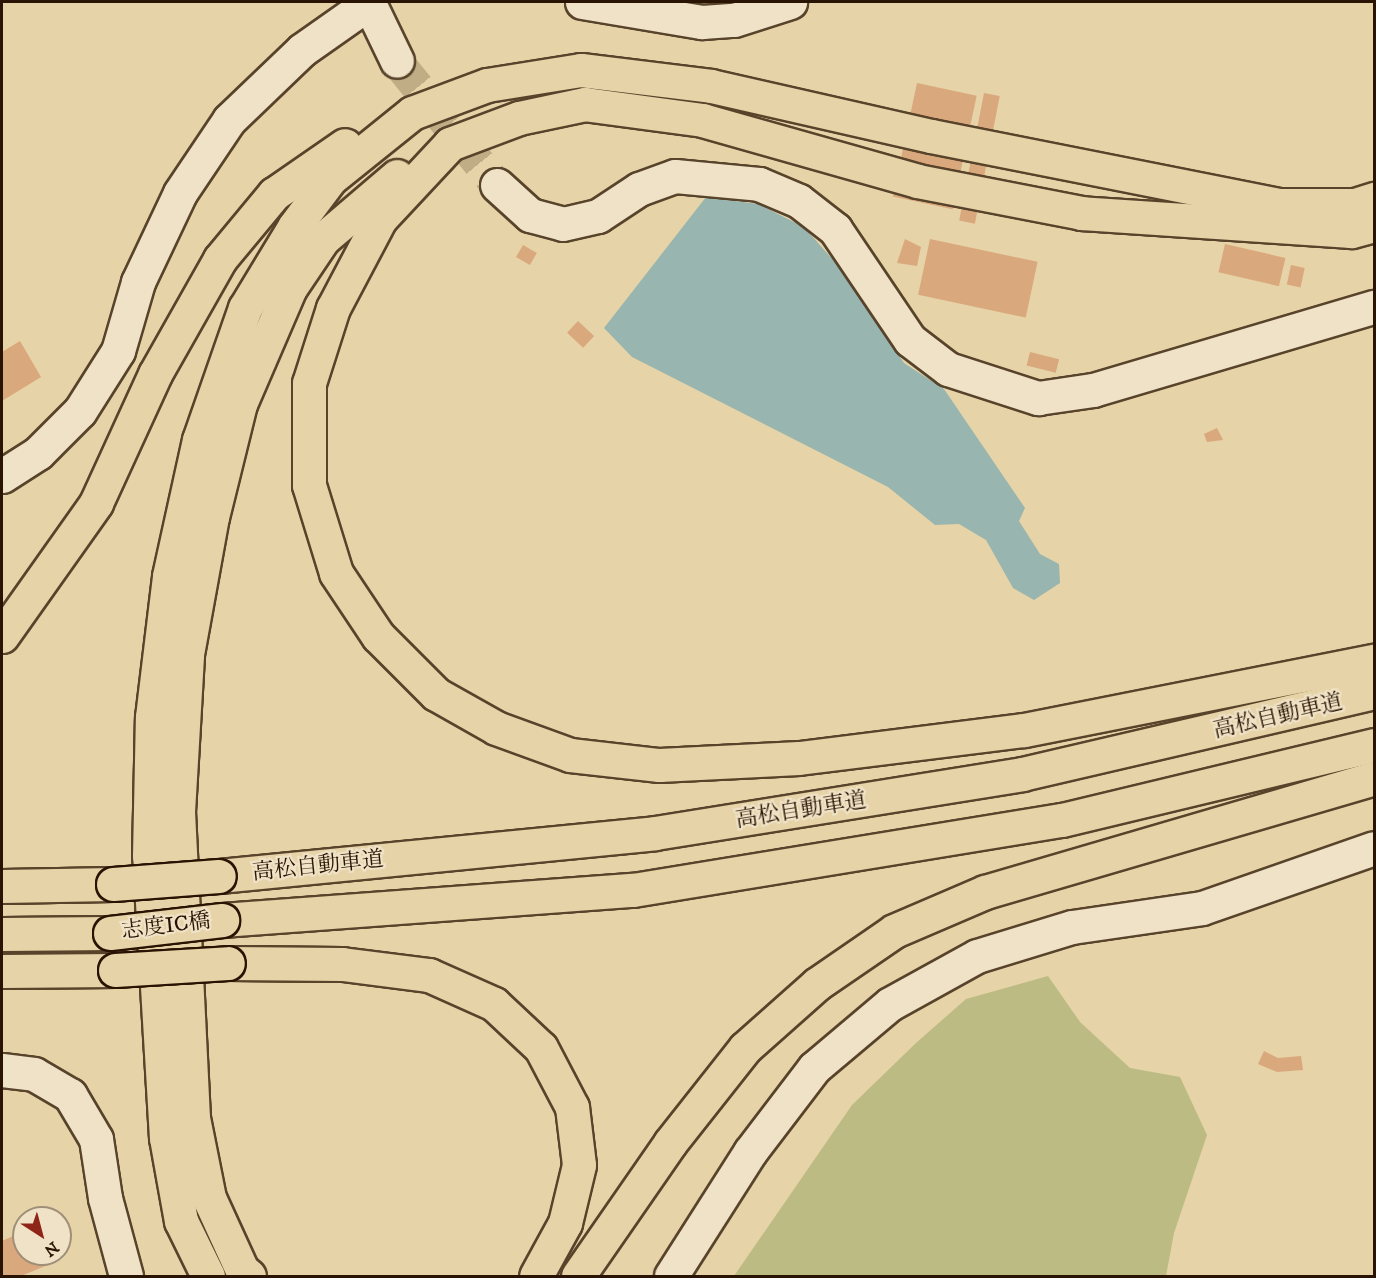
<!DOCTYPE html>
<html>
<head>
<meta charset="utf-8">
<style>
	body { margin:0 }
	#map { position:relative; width:1376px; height:1278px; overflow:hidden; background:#e6d3a7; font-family:"IM FELL DW Pica","Noto Serif JP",serif }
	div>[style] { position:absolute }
	.green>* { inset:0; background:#bbbb83 }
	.water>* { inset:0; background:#98b6af }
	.building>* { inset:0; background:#daa87d; transform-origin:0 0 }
	.minor-tunnel>* { height:33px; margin-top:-16.5px; transform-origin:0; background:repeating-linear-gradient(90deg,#c0ad86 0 33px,transparent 0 49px) }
	.roads { filter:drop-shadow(2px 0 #58432b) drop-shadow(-2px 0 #58432b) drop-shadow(0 2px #58432b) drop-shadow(0 -2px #58432b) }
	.minor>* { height:33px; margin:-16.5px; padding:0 16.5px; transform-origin:16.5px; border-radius:16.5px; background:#efe2c6 }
	.highway>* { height:33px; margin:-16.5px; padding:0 16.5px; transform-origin:16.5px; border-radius:16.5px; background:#e6d3a7 }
	.bridges { filter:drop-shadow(2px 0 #291302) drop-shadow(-2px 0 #291302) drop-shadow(0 2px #291302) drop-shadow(0 -2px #291302) }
	.highway-bridge>* { height:33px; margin:-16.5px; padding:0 16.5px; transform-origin:16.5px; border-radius:16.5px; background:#e6d3a7 }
	span { translate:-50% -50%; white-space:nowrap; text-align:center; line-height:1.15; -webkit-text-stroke:4.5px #efe2c6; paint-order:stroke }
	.street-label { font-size:22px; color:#291302 }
	.frame { position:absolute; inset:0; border:3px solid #291302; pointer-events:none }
	.north { position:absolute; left:12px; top:1206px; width:60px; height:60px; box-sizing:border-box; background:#efe2c6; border:2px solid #a08f78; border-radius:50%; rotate:144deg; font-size:16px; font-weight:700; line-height:24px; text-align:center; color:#291302 }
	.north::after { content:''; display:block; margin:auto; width:21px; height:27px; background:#8f2418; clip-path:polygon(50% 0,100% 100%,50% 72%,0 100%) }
</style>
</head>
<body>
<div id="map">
	<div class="green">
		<div style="clip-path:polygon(1048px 976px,1080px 1022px,1130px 1068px,1180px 1077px,1207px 1135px,1174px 1233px,1166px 1276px,734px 1276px,852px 1105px,916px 1043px,966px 999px)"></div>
	</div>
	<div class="water">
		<div style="clip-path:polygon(706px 197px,758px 204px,804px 227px,834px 261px,904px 363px,944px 389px,1025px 508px,1019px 521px,1040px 554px,1059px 564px,1060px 583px,1034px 600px,1013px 588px,986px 540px,959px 524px,935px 525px,888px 487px,632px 357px,604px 328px)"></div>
	</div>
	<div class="building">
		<div style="left:917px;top:83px;width:61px;height:116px;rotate:12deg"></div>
		<div style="left:984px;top:93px;width:16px;height:130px;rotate:11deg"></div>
		<div style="clip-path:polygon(905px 239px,921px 247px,917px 266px,897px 263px)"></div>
		<div style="left:930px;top:239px;width:110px;height:57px;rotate:12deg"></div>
		<div style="left:1225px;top:244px;width:62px;height:29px;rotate:13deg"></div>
		<div style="left:523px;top:245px;width:16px;height:14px;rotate:30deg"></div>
		<div style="left:1291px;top:265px;width:14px;height:20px;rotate:12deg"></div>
		<div style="left:578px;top:321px;width:22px;height:16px;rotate:43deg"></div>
		<div style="clip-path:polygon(20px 341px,41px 377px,2px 401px,2px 352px)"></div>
		<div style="left:1030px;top:352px;width:30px;height:14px;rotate:14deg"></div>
		<div style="clip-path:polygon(1217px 428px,1223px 440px,1207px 442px,1204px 434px)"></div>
		<div style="clip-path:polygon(1264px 1051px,1278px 1058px,1301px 1056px,1303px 1070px,1277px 1072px,1258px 1064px)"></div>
		<div style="clip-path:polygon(24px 1231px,24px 1254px,57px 1254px,60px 1260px,21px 1276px,2px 1276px,2px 1241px)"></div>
	</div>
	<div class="minor-tunnel">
		<div style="left:397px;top:61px;width:159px;rotate:51.1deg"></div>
	</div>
	<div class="roads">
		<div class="minor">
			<div style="left:582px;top:2px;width:122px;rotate:9.5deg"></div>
			<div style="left:702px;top:22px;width:32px;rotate:-4deg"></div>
			<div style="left:734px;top:20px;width:59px;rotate:-17.8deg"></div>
			<div style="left:369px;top:3px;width:64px;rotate:64.2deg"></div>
			<div style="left:497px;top:185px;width:45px;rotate:42.3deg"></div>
			<div style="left:530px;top:215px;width:34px;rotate:15deg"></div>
			<div style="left:563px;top:224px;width:36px;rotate:-13deg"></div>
			<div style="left:598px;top:216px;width:49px;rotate:-33.4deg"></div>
			<div style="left:639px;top:189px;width:38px;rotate:-20deg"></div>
			<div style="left:675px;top:176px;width:84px;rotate:5.4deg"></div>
			<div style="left:759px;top:184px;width:43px;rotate:23deg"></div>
			<div style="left:799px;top:201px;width:46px;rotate:37.9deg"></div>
			<div style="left:835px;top:229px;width:134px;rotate:56deg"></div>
			<div style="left:910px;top:340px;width:48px;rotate:37.3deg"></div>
			<div style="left:948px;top:369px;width:95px;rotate:17.9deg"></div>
			<div style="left:1038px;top:398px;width:56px;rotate:-8.3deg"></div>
			<div style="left:1093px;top:390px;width:293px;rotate:-16.5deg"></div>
			<div style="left:2px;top:476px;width:43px;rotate:-32.6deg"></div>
			<div style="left:38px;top:453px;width:59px;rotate:-45deg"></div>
			<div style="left:80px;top:411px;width:71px;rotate:-57.7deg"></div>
			<div style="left:118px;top:351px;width:72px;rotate:-73.8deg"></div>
			<div style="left:138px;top:282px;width:98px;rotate:-64.7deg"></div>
			<div style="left:180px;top:193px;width:88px;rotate:-56.1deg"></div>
			<div style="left:229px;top:120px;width:101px;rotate:-43.8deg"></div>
			<div style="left:302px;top:50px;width:83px;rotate:-35.2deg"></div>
			<div style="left:2px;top:1070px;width:32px;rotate:7deg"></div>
			<div style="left:34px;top:1074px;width:42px;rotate:30.3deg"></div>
			<div style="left:70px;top:1095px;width:51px;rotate:59.4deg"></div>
			<div style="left:96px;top:1139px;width:60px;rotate:81.3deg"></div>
			<div style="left:105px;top:1198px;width:81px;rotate:74.9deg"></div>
			<div style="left:671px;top:1276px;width:147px;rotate:-57.5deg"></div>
			<div style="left:750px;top:1152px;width:106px;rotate:-52.7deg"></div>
			<div style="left:814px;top:1068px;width:99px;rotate:-40.1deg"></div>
			<div style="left:890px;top:1004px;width:99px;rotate:-28.9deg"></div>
			<div style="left:977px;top:956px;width:99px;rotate:-17deg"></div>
			<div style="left:1072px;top:927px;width:131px;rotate:-8.3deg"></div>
			<div style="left:1202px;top:908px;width:182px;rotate:-19.2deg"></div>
		</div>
		<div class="highway">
			<div style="left:1374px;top:225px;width:24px;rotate:165deg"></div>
			<div style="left:1351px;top:231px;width:270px;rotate:-176.2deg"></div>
			<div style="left:1082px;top:213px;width:167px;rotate:-169deg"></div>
			<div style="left:918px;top:181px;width:223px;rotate:-164.2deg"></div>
			<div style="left:703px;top:120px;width:119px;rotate:-172.3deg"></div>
			<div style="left:585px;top:104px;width:67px;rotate:168deg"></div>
			<div style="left:519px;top:118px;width:74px;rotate:159.4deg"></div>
			<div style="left:450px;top:144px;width:103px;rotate:133deg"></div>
			<div style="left:380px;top:219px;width:101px;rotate:117.8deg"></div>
			<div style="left:333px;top:308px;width:79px;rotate:107.7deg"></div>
			<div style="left:309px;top:383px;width:102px;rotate:90deg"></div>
			<div style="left:309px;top:485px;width:92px;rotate:72.9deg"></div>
			<div style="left:336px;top:573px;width:76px;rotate:56.3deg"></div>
			<div style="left:378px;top:636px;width:82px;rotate:45deg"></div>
			<div style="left:436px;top:694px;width:69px;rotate:29.5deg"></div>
			<div style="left:496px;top:728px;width:79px;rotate:20deg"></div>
			<div style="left:570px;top:755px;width:90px;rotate:6.4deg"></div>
			<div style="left:659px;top:765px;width:140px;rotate:-2.9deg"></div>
			<div style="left:799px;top:758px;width:227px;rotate:-7.1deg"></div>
			<div style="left:1024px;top:730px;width:357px;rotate:-11.2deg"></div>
			<div style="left:2px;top:636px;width:163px;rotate:-54.7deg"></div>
			<div style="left:96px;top:503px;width:142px;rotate:-65.4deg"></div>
			<div style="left:155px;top:374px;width:132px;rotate:-60.5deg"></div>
			<div style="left:220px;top:259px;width:85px;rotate:-50.3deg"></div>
			<div style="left:274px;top:194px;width:86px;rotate:-34.6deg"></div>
			<div style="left:219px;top:876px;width:438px;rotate:-5.6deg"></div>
			<div style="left:655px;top:833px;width:372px;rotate:-9.1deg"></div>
			<div style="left:1022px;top:774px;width:361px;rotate:-13.1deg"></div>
			<div style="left:2px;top:886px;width:111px;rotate:-1deg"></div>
			<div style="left:222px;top:920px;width:412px;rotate:-4.2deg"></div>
			<div style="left:633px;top:890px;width:435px;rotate:-9.3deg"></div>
			<div style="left:1062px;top:820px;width:321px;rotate:-13.5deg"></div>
			<div style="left:2px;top:934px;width:108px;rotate:-0.5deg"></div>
			<div style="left:228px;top:963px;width:114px;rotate:0.5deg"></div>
			<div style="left:342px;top:964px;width:88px;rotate:7.2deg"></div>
			<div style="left:429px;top:975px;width:71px;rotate:24deg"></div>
			<div style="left:494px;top:1004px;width:64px;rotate:43.1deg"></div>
			<div style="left:541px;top:1048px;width:67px;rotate:62.3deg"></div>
			<div style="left:572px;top:1107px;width:58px;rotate:83.1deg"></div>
			<div style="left:579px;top:1165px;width:60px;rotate:103.6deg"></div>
			<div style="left:565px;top:1223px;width:60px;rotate:118.7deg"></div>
			<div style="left:2px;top:971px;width:113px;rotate:-0.5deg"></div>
			<div style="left:208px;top:1276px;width:61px;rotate:-116.1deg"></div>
			<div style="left:181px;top:1221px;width:84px;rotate:-100.2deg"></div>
			<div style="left:166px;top:1138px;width:283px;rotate:-93.4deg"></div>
			<div style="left:149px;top:856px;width:139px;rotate:-88.8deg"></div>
			<div style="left:152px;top:717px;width:142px;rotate:-83.1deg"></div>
			<div style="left:169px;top:576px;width:139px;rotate:-77.6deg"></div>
			<div style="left:199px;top:440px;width:140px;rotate:-70.8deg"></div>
			<div style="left:245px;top:308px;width:95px;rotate:-58.8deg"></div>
			<div style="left:294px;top:227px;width:60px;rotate:-53.1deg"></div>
			<div style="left:330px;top:179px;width:105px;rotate:-38.8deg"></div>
			<div style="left:412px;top:113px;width:80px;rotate:-20.5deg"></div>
			<div style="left:487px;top:85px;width:95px;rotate:-9.1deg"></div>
			<div style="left:581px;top:70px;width:131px;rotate:7deg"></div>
			<div style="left:711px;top:86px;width:226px;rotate:12.8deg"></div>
			<div style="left:931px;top:136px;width:357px;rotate:11.2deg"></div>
			<div style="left:1281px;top:205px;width:74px"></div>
			<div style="left:1355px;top:205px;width:20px;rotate:-18deg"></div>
			<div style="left:249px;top:1276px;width:9px;rotate:-139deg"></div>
			<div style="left:242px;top:1270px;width:79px;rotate:-114.6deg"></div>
			<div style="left:209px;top:1198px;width:82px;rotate:-101.3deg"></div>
			<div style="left:193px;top:1118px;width:306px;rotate:-92.8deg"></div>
			<div style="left:178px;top:812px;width:158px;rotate:-86.7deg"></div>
			<div style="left:187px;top:654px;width:139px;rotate:-79.7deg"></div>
			<div style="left:212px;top:517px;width:116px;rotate:-76.1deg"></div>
			<div style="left:240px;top:404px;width:126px;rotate:-66.7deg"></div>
			<div style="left:290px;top:288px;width:59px;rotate:-56deg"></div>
			<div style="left:323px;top:239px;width:97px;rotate:-40.4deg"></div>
			<div style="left:578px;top:1276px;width:162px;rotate:-55.3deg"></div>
			<div style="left:670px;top:1143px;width:121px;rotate:-51.7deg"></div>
			<div style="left:745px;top:1048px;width:96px;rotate:-41.6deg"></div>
			<div style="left:817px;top:984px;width:93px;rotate:-34.5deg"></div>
			<div style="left:894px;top:931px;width:99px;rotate:-23.2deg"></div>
			<div style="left:985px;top:892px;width:405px;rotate:-16.3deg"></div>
		</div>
	</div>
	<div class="bridges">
		<div class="highway-bridge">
			<div style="left:113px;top:884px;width:106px;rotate:-4.3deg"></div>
			<div style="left:110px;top:933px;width:113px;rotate:-6.6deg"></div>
			<div style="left:115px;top:970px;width:113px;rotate:-3.5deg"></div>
		</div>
	</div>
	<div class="street-label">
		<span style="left:1278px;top:716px;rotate:-13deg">高松自動車道</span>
		<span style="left:801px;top:810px;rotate:-9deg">高松自動車道</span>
		<span style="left:318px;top:866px;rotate:-6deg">高松自動車道</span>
		<span style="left:166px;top:926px;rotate:-7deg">志度IC橋</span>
	</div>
	<div class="frame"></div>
	<div class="north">N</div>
</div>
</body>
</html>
